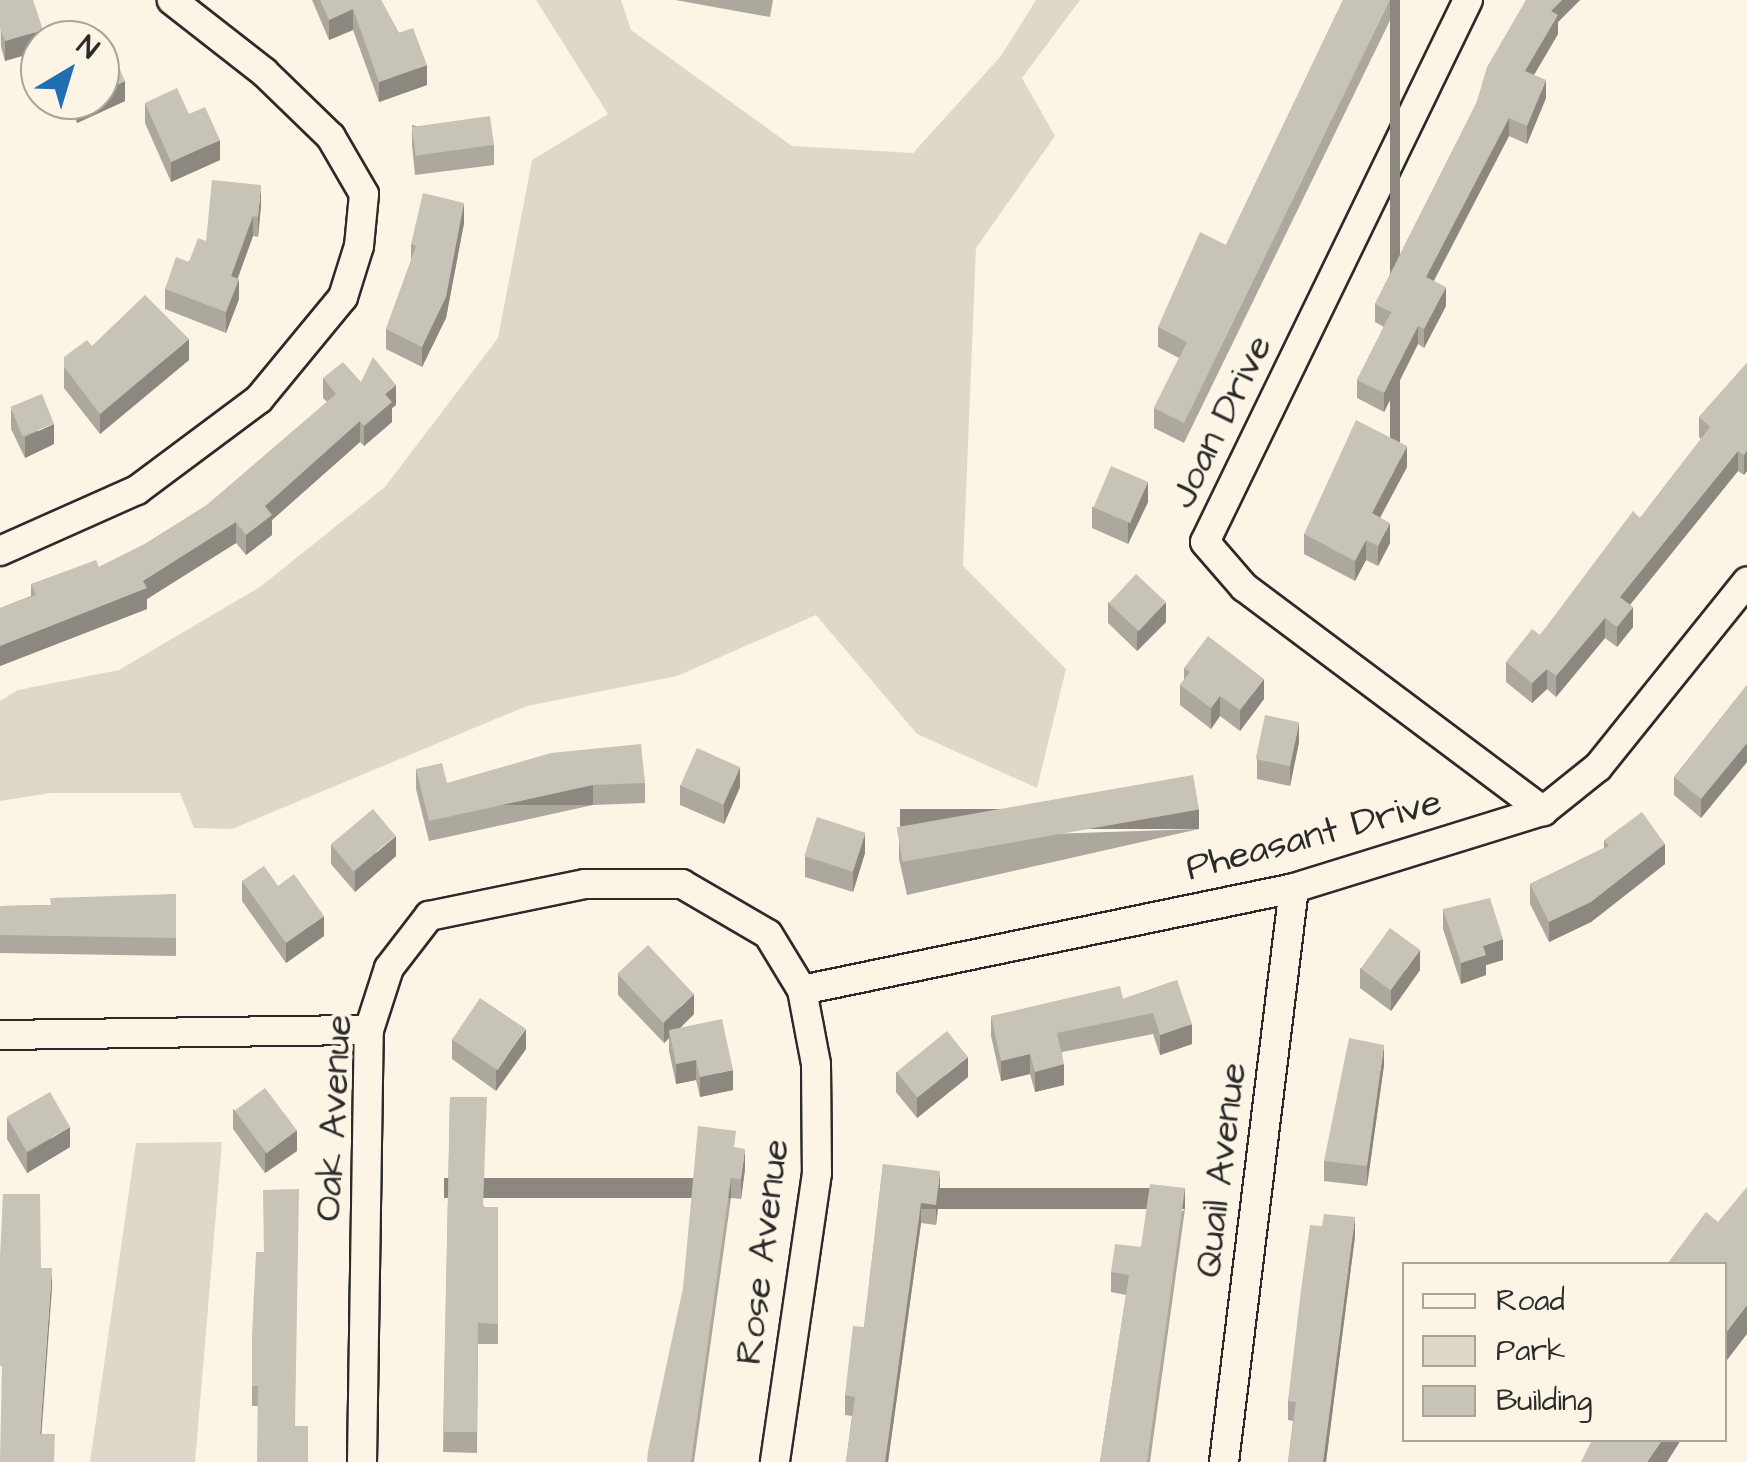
<!DOCTYPE html>
<html>
<head>
<meta charset="utf-8">
<style>
	body { margin:0 }
	#map { position:relative; width:1747px; height:1462px; overflow:hidden; background:#fcf5e5; font-family:"Architects Daughter",sans-serif }
	div>[style] { position:absolute }
	.green>* { inset:0; background:#ded8ca }
	.roads { filter:drop-shadow(2px 0 #2b2b2b) drop-shadow(-2px 0 #2b2b2b) drop-shadow(0 2px #2b2b2b) drop-shadow(0 -2px #2b2b2b) }
	.minor>* { height:28px; margin:-14px; padding:0 14px; transform-origin:14px; border-radius:14px; background:#fcf5e5 }
	.wall>* { inset:0; background:#aca89d }
	.shaded-wall>* { inset:0; background:#8c8880; transform-origin:0 0 }
	.building>* { inset:0; background:#c8c3b7; transform-origin:0 0 }
	span { translate:-50% -50%; white-space:nowrap; text-align:center; line-height:1.15; -webkit-text-stroke:9px #fcf5e5; paint-order:stroke }
	.street-label { font-size:38px; color:#2b2b2b }
	.legend { position:absolute; left:1402px; top:1262px; width:325px; height:180px; box-sizing:border-box; background:#fcf5e5; border:2px solid #a8a49b; margin:0; padding:12px 18px; list-style:none; font-size:30px; color:#2b2b2b }
	.legend li { display:flex; align-items:center; gap:20px; height:50px }
	.legend b { width:50px; border:2px solid #a8a49b }
	.north { position:absolute; left:20px; top:20px; width:100px; height:100px; box-sizing:border-box; background:#fcf5e5; border:2px solid #a8a49b; border-radius:50%; rotate:38deg; font-size:28px; font-weight:700; line-height:40px; text-align:center; color:#2b2b2b }
	.north::after { content:''; display:block; margin:auto; width:35px; height:45px; background:#1f6fb2; clip-path:polygon(50% 0,100% 100%,50% 72%,0 100%) }
</style>
</head>
<body>
<div id="map">
	<div class="green">
		<div style="clip-path:polygon(536px 0,621px 0,631px 30px,792px 146px,913px 153px,1001px 56px,1036px 0,1080px 0,1022px 78px,1055px 136px,976px 248px,963px 566px,1066px 669px,1037px 788px,917px 734px,816px 615px,677px 676px,527px 706px,232px 829px,194px 828px,180px 793px,50px 793px,0 801px,0 701px,18px 690px,119px 670px,260px 587px,385px 487px,498px 338px,532px 160px,608px 114px)"></div>
		<div style="clip-path:polygon(222px 1142px,195px 1462px,90px 1462px,136px 1143px)"></div>
	</div>
	<div class="roads">
		<div class="minor">
			<div style="left:1468px;top:0;width:602px;rotate:115.88deg"></div>
			<div style="left:1205px;top:542px;width:60px;rotate:49.1deg"></div>
			<div style="left:1244px;top:587px;width:374px;rotate:36.8deg"></div>
			<div style="left:0;top:551px;width:150px;rotate:-24deg"></div>
			<div style="left:137px;top:490px;width:152px;rotate:-36.7deg"></div>
			<div style="left:259px;top:399px;width:132px;rotate:-50.5deg"></div>
			<div style="left:343px;top:297px;width:53px;rotate:-72.6deg"></div>
			<div style="left:359px;top:246px;width:52px;rotate:-84.5deg"></div>
			<div style="left:364px;top:194px;width:66px;rotate:-120.1deg"></div>
			<div style="left:331px;top:137px;width:93px;rotate:-135.9deg"></div>
			<div style="left:264px;top:72px;width:117px;rotate:-142deg"></div>
			<div style="left:802px;top:990px;width:502px;rotate:-11.71deg"></div>
			<div style="left:1294px;top:888px;width:261px;rotate:-17.2deg"></div>
			<div style="left:1543px;top:811px;width:70px;rotate:-38.7deg"></div>
			<div style="left:1598px;top:767px;width:238px;rotate:-51.2deg"></div>
			<div style="left:0;top:1035px;width:369px;rotate:-0.8deg"></div>
			<div style="left:362px;top:1462px;width:432px;rotate:-89.1deg"></div>
			<div style="left:369px;top:1030px;width:65px;rotate:-72.1deg"></div>
			<div style="left:389px;top:968px;width:66px;rotate:-52.4deg"></div>
			<div style="left:429px;top:916px;width:159px;rotate:-11.6deg"></div>
			<div style="left:585px;top:884px;width:97px"></div>
			<div style="left:682px;top:884px;width:99px;rotate:30.2deg"></div>
			<div style="left:768px;top:934px;width:66px;rotate:58.7deg"></div>
			<div style="left:802px;top:990px;width:75px;rotate:79.3deg"></div>
			<div style="left:816px;top:1064px;width:109px;rotate:89.5deg"></div>
			<div style="left:817px;top:1173px;width:292px;rotate:98.3deg"></div>
			<div style="left:1224px;top:1462px;width:578px;rotate:-83.05deg"></div>
		</div>
	</div>
	<div class="wall">
		<div style="clip-path:polygon(0 0,43px 40px,5px 61px,1px 47px)"></div>
		<div style="clip-path:polygon(312px 0,381px 0,427px 85px,379px 102px,353px 30px,329px 40px)"></div>
		<div style="clip-path:polygon(675px 0,773px 0,770px 17px)"></div>
		<div style="clip-path:polygon(1343px 0,1400px 0,1184px 443px,1154px 428px,1154px 408px,1179px 358px,1158px 347px,1158px 327px,1226px 245px)"></div>
		<div style="clip-path:polygon(1526px 0,1580px 0,1558px 22px,1558px 34px,1534px 75px,1546px 98px,1527px 144px,1509px 136px,1434px 281px,1446px 306px,1424px 348px,1418px 344px,1384px 412px,1357px 398px,1357px 380px,1384px 327px,1375px 322px,1375px 304px,1476px 104px)"></div>
		<div style="clip-path:polygon(66px 100px,100px 100px,125px 101px,77px 123px)"></div>
		<div style="clip-path:polygon(145px 103px,189px 114px,220px 160px,171px 182px,145px 123px)"></div>
		<div style="clip-path:polygon(412px 125px,494px 145px,494px 165px,415px 175px,412px 145px)"></div>
		<div style="clip-path:polygon(261px 205px,258px 237px,253px 236px,238px 278px,239px 299px,226px 333px,165px 309px,165px 289px,206px 241px)"></div>
		<div style="clip-path:polygon(464px 223px,446px 318px,422px 367px,386px 349px,386px 329px,411px 261px,411px 244px)"></div>
		<div style="clip-path:polygon(92px 346px,189px 360px,100px 434px,64px 388px,64px 357px)"></div>
		<div style="clip-path:polygon(1747px 363px,1744px 475px,1738px 471px,1630px 605px,1633px 627px,1617px 647px,1605px 638px,1556px 697px,1547px 689px,1532px 703px,1506px 682px,1506px 662px,1540px 635px,1640px 518px,1701px 439px,1699px 437px,1699px 417px)"></div>
		<div style="clip-path:polygon(323px 378px,361px 382px,396px 405px,392px 408px,392px 422px,364px 446px,360px 442px,272px 520px,272px 535px,246px 555px,236px 543px,147px 599px,147px 609px,0 666px,0 608px,31px 596px,31px 584px,99px 567px,145px 544px,207px 505px,327px 402px,323px 398px)"></div>
		<div style="clip-path:polygon(11px 409px,54px 444px,25px 458px,11px 429px)"></div>
		<div style="clip-path:polygon(1407px 467px,1380px 517px,1390px 543px,1378px 566px,1366px 560px,1355px 581px,1304px 554px,1304px 534px)"></div>
		<div style="clip-path:polygon(1148px 502px,1128px 544px,1092px 528px,1092px 507px)"></div>
		<div style="clip-path:polygon(1108px 602px,1166px 622px,1137px 651px,1108px 623px)"></div>
		<div style="clip-path:polygon(1184px 668px,1264px 699px,1240px 731px,1220px 716px,1211px 729px,1180px 705px,1180px 685px,1184px 680px)"></div>
		<div style="clip-path:polygon(1747px 685px,1747px 762px,1701px 818px,1674px 795px,1674px 777px)"></div>
		<div style="clip-path:polygon(1299px 742px,1290px 786px,1257px 779px,1257px 759px)"></div>
		<div style="clip-path:polygon(416px 769px,447px 783px,645px 783px,645px 803px,593px 805px,429px 841px,416px 789px)"></div>
		<div style="clip-path:polygon(680px 785px,740px 787px,724px 824px,680px 805px)"></div>
		<div style="clip-path:polygon(1199px 829px,907px 895px,899px 859px,899px 839px)"></div>
		<div style="clip-path:polygon(1604px 840px,1665px 864px,1591px 922px,1549px 942px,1530px 904px,1530px 884px,1604px 848px)"></div>
		<div style="clip-path:polygon(331px 844px,396px 856px,355px 892px,331px 864px)"></div>
		<div style="clip-path:polygon(865px 853px,853px 892px,805px 877px,805px 856px)"></div>
		<div style="clip-path:polygon(242px 881px,324px 936px,286px 963px,242px 901px)"></div>
		<div style="clip-path:polygon(176px 894px,176px 956px,0 953px,0 906px,51px 905px)"></div>
		<div style="clip-path:polygon(1443px 909px,1503px 960px,1486px 965px,1486px 975px,1461px 984px,1443px 929px)"></div>
		<div style="clip-path:polygon(1360px 968px,1420px 970px,1391px 1011px,1360px 988px)"></div>
		<div style="clip-path:polygon(618px 974px,694px 1014px,680px 1028px,733px 1090px,700px 1097px,696px 1080px,676px 1084px,669px 1051px,669px 1038px,664px 1043px,618px 995px)"></div>
		<div style="clip-path:polygon(1177px 980px,1192px 1044px,1160px 1055px,1153px 1034px,1062px 1052px,1064px 1085px,1035px 1092px,1030px 1074px,1001px 1081px,991px 1036px,991px 1016px,1123px 999px)"></div>
		<div style="clip-path:polygon(452px 1039px,526px 1049px,496px 1091px,452px 1059px)"></div>
		<div style="clip-path:polygon(1384px 1065px,1367px 1186px,1324px 1181px,1324px 1161px)"></div>
		<div style="clip-path:polygon(896px 1072px,968px 1077px,917px 1118px,896px 1092px)"></div>
		<div style="clip-path:polygon(450px 1097px,484px 1207px,498px 1207px,498px 1344px,478px 1344px,477px 1453px,443px 1452px)"></div>
		<div style="clip-path:polygon(233px 1109px,297px 1151px,265px 1173px,233px 1129px)"></div>
		<div style="clip-path:polygon(7px 1118px,70px 1147px,27px 1173px,7px 1139px)"></div>
		<div style="clip-path:polygon(736px 1148px,745px 1169px,741px 1199px,731px 1198px,694px 1462px,647px 1462px)"></div>
		<div style="clip-path:polygon(883px 1164px,940px 1191px,936px 1225px,921px 1223px,888px 1462px,846px 1462px,852px 1416px,845px 1415px,845px 1395px,864px 1327px)"></div>
		<div style="clip-path:polygon(1185px 1209px,1150px 1462px,1100px 1462px,1126px 1295px,1111px 1292px,1111px 1272px)"></div>
		<div style="clip-path:polygon(1322px 1226px,1355px 1236px,1326px 1462px,1288px 1462px,1293px 1421px,1288px 1420px,1288px 1401px)"></div>
		<div style="clip-path:polygon(252px 1336px,295px 1426px,308px 1462px,258px 1406px,252px 1406px)"></div>
	</div>
	<div class="shaded-wall">
		<div style="left:1390px;top:0;width:10px;height:470px"></div>
		<div style="clip-path:polygon(1562px 0,1580px 0,1558px 22px,1558px 34px,1525px 90px,1525px 71px,1551px 11px)"></div>
		<div style="clip-path:polygon(353px 9px,353px 30px,329px 40px,329px 20px)"></div>
		<div style="clip-path:polygon(43px 30px,43px 40px,40px 40px,40px 51px,5px 61px,5px 41px)"></div>
		<div style="clip-path:polygon(427px 65px,427px 85px,379px 102px,379px 82px)"></div>
		<div style="clip-path:polygon(1546px 80px,1546px 98px,1527px 144px,1527px 126px)"></div>
		<div style="clip-path:polygon(125px 81px,125px 101px,77px 123px,77px 103px,84px 100px,100px 100px,100px 93px)"></div>
		<div style="clip-path:polygon(1509px 118px,1509px 136px,1426px 295px,1426px 277px)"></div>
		<div style="clip-path:polygon(220px 140px,220px 160px,171px 182px,171px 162px)"></div>
		<div style="clip-path:polygon(261px 185px,261px 205px,258px 237px,258px 217px)"></div>
		<div style="clip-path:polygon(464px 203px,464px 223px,446px 318px,422px 367px,422px 347px)"></div>
		<div style="clip-path:polygon(253px 216px,253px 236px,231px 296px,231px 276px)"></div>
		<div style="clip-path:polygon(239px 279px,239px 299px,226px 333px,226px 312px)"></div>
		<div style="clip-path:polygon(1446px 287px,1446px 306px,1424px 348px,1424px 329px)"></div>
		<div style="clip-path:polygon(1418px 326px,1418px 344px,1384px 412px,1384px 393px)"></div>
		<div style="clip-path:polygon(189px 339px,189px 360px,100px 434px,100px 414px)"></div>
		<div style="clip-path:polygon(396px 385px,396px 405px,392px 408px,392px 422px,364px 446px,364px 426px,385px 394px)"></div>
		<div style="clip-path:polygon(360px 421px,360px 442px,272px 520px,272px 535px,246px 555px,246px 535px,265px 506px)"></div>
		<div style="clip-path:polygon(54px 424px,54px 444px,25px 458px,25px 437px)"></div>
		<div style="clip-path:polygon(1407px 446px,1407px 467px,1372px 533px,1372px 513px)"></div>
		<div style="clip-path:polygon(1747px 450px,1747px 471px,1744px 475px,1744px 455px)"></div>
		<div style="clip-path:polygon(1738px 451px,1738px 471px,1620px 617px,1620px 597px)"></div>
		<div style="clip-path:polygon(1148px 482px,1148px 502px,1128px 544px,1128px 524px)"></div>
		<div style="clip-path:polygon(236px 522px,236px 543px,147px 599px,147px 609px,0 666px,0 646px,143px 581px)"></div>
		<div style="clip-path:polygon(1390px 523px,1390px 543px,1378px 566px,1378px 546px)"></div>
		<div style="clip-path:polygon(1366px 540px,1366px 560px,1355px 581px,1355px 561px)"></div>
		<div style="clip-path:polygon(1166px 602px,1166px 622px,1137px 651px,1137px 631px)"></div>
		<div style="clip-path:polygon(1633px 607px,1633px 627px,1617px 647px,1617px 627px)"></div>
		<div style="clip-path:polygon(1605px 618px,1605px 638px,1556px 697px,1556px 676px)"></div>
		<div style="clip-path:polygon(1547px 669px,1547px 689px,1532px 703px,1532px 683px)"></div>
		<div style="clip-path:polygon(1264px 679px,1264px 699px,1240px 731px,1240px 710px)"></div>
		<div style="clip-path:polygon(1220px 696px,1220px 716px,1211px 729px,1211px 708px)"></div>
		<div style="clip-path:polygon(1299px 722px,1299px 742px,1290px 786px,1290px 766px)"></div>
		<div style="clip-path:polygon(1747px 743px,1747px 762px,1701px 818px,1701px 799px)"></div>
		<div style="clip-path:polygon(740px 767px,740px 787px,724px 824px,724px 804px)"></div>
		<div style="left:593px;top:785px;width:20px;height:168px;rotate:90deg"></div>
		<div style="left:1199px;top:809px;width:20px;height:299px;rotate:90deg"></div>
		<div style="clip-path:polygon(865px 833px,865px 853px,853px 892px,853px 871px)"></div>
		<div style="clip-path:polygon(396px 836px,396px 856px,355px 892px,355px 871px)"></div>
		<div style="clip-path:polygon(1665px 844px,1665px 864px,1591px 922px,1549px 942px,1549px 922px)"></div>
		<div style="clip-path:polygon(324px 916px,324px 936px,286px 963px,286px 943px)"></div>
		<div style="clip-path:polygon(1503px 939px,1503px 960px,1486px 965px,1486px 975px,1461px 984px,1461px 963px,1483px 946px)"></div>
		<div style="clip-path:polygon(1420px 950px,1420px 970px,1391px 1011px,1391px 990px)"></div>
		<div style="clip-path:polygon(694px 994px,694px 1014px,671px 1037px,669px 1030px,669px 1038px,664px 1043px,664px 1023px)"></div>
		<div style="clip-path:polygon(1192px 1024px,1192px 1044px,1160px 1055px,1160px 1035px)"></div>
		<div style="clip-path:polygon(526px 1029px,526px 1049px,496px 1091px,496px 1070px)"></div>
		<div style="clip-path:polygon(1384px 1045px,1384px 1065px,1367px 1186px,1367px 1166px)"></div>
		<div style="clip-path:polygon(1030px 1054px,1030px 1074px,1001px 1081px,1001px 1061px)"></div>
		<div style="clip-path:polygon(968px 1057px,968px 1077px,917px 1118px,917px 1098px)"></div>
		<div style="clip-path:polygon(696px 1060px,696px 1080px,676px 1084px,676px 1064px)"></div>
		<div style="clip-path:polygon(1064px 1064px,1064px 1085px,1035px 1092px,1035px 1072px)"></div>
		<div style="clip-path:polygon(733px 1070px,733px 1090px,700px 1097px,700px 1077px)"></div>
		<div style="clip-path:polygon(70px 1127px,70px 1147px,27px 1173px,27px 1153px)"></div>
		<div style="clip-path:polygon(297px 1130px,297px 1151px,265px 1173px,265px 1153px)"></div>
		<div style="clip-path:polygon(745px 1149px,745px 1169px,741px 1199px,741px 1179px)"></div>
		<div style="clip-path:polygon(940px 1171px,940px 1191px,936px 1225px,936px 1205px)"></div>
		<div style="left:731px;top:1178px;width:20px;height:287px;rotate:90deg"></div>
		<div style="left:1185px;top:1188px;width:21px;height:277px;rotate:90deg"></div>
		<div style="clip-path:polygon(921px 1203px,921px 1223px,888px 1462px,885px 1462px)"></div>
		<div style="clip-path:polygon(1355px 1217px,1355px 1236px,1326px 1462px,1323px 1462px)"></div>
		<div style="clip-path:polygon(52px 1268px,52px 1288px,40px 1454px,40px 1434px)"></div>
		<div style="clip-path:polygon(1747px 1305px,1747px 1334px,1724px 1364px,1724px 1335px)"></div>
		<div style="clip-path:polygon(1662px 1440px,1681px 1440px,1667px 1462px,1647px 1462px)"></div>
	</div>
	<div class="building">
		<div style="clip-path:polygon(0 0,33px 0,43px 30px,5px 41px,0 28px)"></div>
		<div style="clip-path:polygon(320px 0,381px 0,398px 33px,413px 28px,427px 65px,379px 82px,353px 9px,329px 20px)"></div>
		<div style="clip-path:polygon(1343px 0,1390px 0,1184px 423px,1154px 408px,1187px 342px,1158px 327px,1200px 232px,1226px 245px)"></div>
		<div style="clip-path:polygon(1526px 0,1562px 0,1551px 11px,1558px 15px,1525px 71px,1546px 80px,1527px 126px,1509px 118px,1426px 277px,1446px 287px,1424px 329px,1418px 326px,1384px 393px,1357px 380px,1391px 312px,1375px 304px,1476px 104px,1487px 67px)"></div>
		<div style="clip-path:polygon(105px 35px,125px 81px,100px 93px,100px 40px,93px 40px)"></div>
		<div style="clip-path:polygon(177px 88px,189px 114px,205px 107px,220px 140px,171px 162px,145px 103px)"></div>
		<div style="left:490px;top:116px;width:29px;height:79px;rotate:82deg"></div>
		<div style="clip-path:polygon(212px 180px,261px 185px,258px 217px,253px 216px,231px 276px,239px 279px,226px 312px,165px 289px,176px 257px,189px 262px,198px 238px,206px 241px)"></div>
		<div style="clip-path:polygon(423px 193px,464px 203px,446px 297px,422px 347px,386px 329px,416px 246px,411px 244px)"></div>
		<div style="clip-path:polygon(145px 295px,189px 339px,100px 414px,64px 367px,64px 357px,87px 340px,92px 346px)"></div>
		<div style="clip-path:polygon(373px 357px,396px 385px,385px 394px,392px 402px,364px 426px,360px 421px,265px 506px,272px 515px,246px 535px,236px 522px,143px 581px,147px 588px,0 646px,0 608px,36px 595px,31px 584px,96px 560px,99px 567px,145px 544px,207px 505px,336px 394px,323px 378px,343px 362px,361px 382px)"></div>
		<div style="clip-path:polygon(1747px 363px,1747px 450px,1744px 455px,1738px 451px,1620px 597px,1633px 607px,1617px 627px,1605px 618px,1556px 676px,1547px 669px,1532px 683px,1506px 662px,1532px 629px,1540px 635px,1633px 511px,1640px 518px,1710px 427px,1699px 417px)"></div>
		<div style="left:42px;top:394px;width:32px;height:34px;rotate:68deg"></div>
		<div style="clip-path:polygon(1356px 420px,1407px 446px,1372px 513px,1390px 523px,1378px 546px,1366px 540px,1355px 561px,1304px 534px)"></div>
		<div style="left:1111px;top:466px;width:40px;height:45px;rotate:23deg"></div>
		<div style="left:1136px;top:574px;width:41px;height:40px;rotate:43deg"></div>
		<div style="clip-path:polygon(1208px 636px,1264px 679px,1240px 710px,1220px 696px,1211px 708px,1180px 685px,1190px 672px,1184px 668px)"></div>
		<div style="clip-path:polygon(1747px 685px,1747px 743px,1701px 799px,1674px 777px)"></div>
		<div style="left:1265px;top:715px;width:35px;height:45px;rotate:12deg"></div>
		<div style="clip-path:polygon(641px 744px,645px 783px,593px 785px,429px 821px,416px 769px,442px 763px,447px 783px,551px 753px)"></div>
		<div style="left:697px;top:748px;width:47px;height:41px;rotate:24deg"></div>
		<div style="left:1193px;top:775px;width:35px;height:301px;rotate:80deg"></div>
		<div style="left:373px;top:809px;width:35px;height:55px;rotate:50deg"></div>
		<div style="clip-path:polygon(1642px 812px,1665px 844px,1591px 902px,1549px 922px,1530px 884px,1609px 846px,1604px 840px)"></div>
		<div style="left:817px;top:817px;width:51px;height:41px;rotate:18deg"></div>
		<div style="clip-path:polygon(264px 866px,278px 886px,294px 874px,324px 916px,286px 943px,242px 881px)"></div>
		<div style="clip-path:polygon(176px 894px,176px 938px,0 935px,0 906px,51px 905px,50px 898px)"></div>
		<div style="clip-path:polygon(1490px 898px,1503px 939px,1483px 946px,1486px 955px,1461px 963px,1443px 909px)"></div>
		<div style="left:1390px;top:928px;width:37px;height:50px;rotate:36deg"></div>
		<div style="left:648px;top:945px;width:67px;height:42px;rotate:47deg"></div>
		<div style="clip-path:polygon(1177px 980px,1192px 1024px,1160px 1035px,1153px 1013px,1057px 1033px,1064px 1064px,1035px 1072px,1030px 1054px,1001px 1061px,991px 1016px,1120px 986px,1123px 999px)"></div>
		<div style="left:480px;top:998px;width:55px;height:50px;rotate:34deg"></div>
		<div style="clip-path:polygon(722px 1019px,733px 1070px,700px 1077px,696px 1060px,676px 1064px,669px 1030px)"></div>
		<div style="left:947px;top:1031px;width:33px;height:65px;rotate:51deg"></div>
		<div style="clip-path:polygon(1349px 1038px,1384px 1045px,1367px 1166px,1324px 1161px)"></div>
		<div style="left:265px;top:1088px;width:53px;height:38px;rotate:53deg"></div>
		<div style="left:50px;top:1092px;width:40px;height:50px;rotate:60deg"></div>
		<div style="clip-path:polygon(450px 1097px,487px 1097px,483px 1207px,498px 1207px,498px 1324px,478px 1323px,477px 1432px,443px 1432px)"></div>
		<div style="clip-path:polygon(698px 1126px,736px 1131px,734px 1147px,745px 1149px,741px 1179px,731px 1178px,691px 1462px,647px 1462px,648px 1451px,683px 1288px)"></div>
		<div style="clip-path:polygon(883px 1164px,940px 1171px,936px 1205px,921px 1203px,885px 1462px,846px 1462px,855px 1397px,845px 1395px,853px 1326px,864px 1327px)"></div>
		<div style="clip-path:polygon(1150px 1184px,1185px 1188px,1147px 1462px,1100px 1462px,1129px 1275px,1111px 1272px,1115px 1244px,1141px 1247px)"></div>
		<div style="clip-path:polygon(1747px 1187px,1747px 1305px,1724px 1335px,1724px 1264px,1667px 1264px,1706px 1212px,1718px 1222px)"></div>
		<div style="clip-path:polygon(299px 1189px,295px 1426px,308px 1426px,308px 1462px,257px 1462px,258px 1386px,252px 1386px,252px 1336px,256px 1252px,264px 1252px,263px 1190px)"></div>
		<div style="clip-path:polygon(3px 1194px,40px 1194px,41px 1268px,52px 1268px,40px 1434px,55px 1434px,54px 1462px,0 1462px,2px 1366px,0 1366px,0 1257px)"></div>
		<div style="clip-path:polygon(1324px 1214px,1355px 1217px,1323px 1462px,1288px 1462px,1296px 1402px,1288px 1401px,1301px 1290px,1310px 1225px,1322px 1226px)"></div>
		<div style="clip-path:polygon(1592px 1440px,1662px 1440px,1647px 1462px,1581px 1462px)"></div>
	</div>
	<div class="street-label">
		<span style="left:1222px;top:422px;rotate:-64deg">Joan Drive</span>
		<span style="left:1314px;top:836px;rotate:-15deg">Pheasant Drive</span>
		<span style="left:335px;top:1118px;rotate:-87deg">Oak Avenue</span>
		<span style="left:1222px;top:1170px;rotate:-83deg">Quail Avenue</span>
		<span style="left:764px;top:1252px;rotate:-83deg">Rose Avenue</span>
	</div>
	<ul class="legend">
	<li><b style="height:12px;background:#fcf5e5"></b>Road</li>
	<li><b style="height:28px;background:#ded8ca"></b>Park</li>
	<li><b style="height:28px;background:#c8c3b7"></b>Building</li>
	</ul>
	<div class="north">N</div>
</div>
</body>
</html>
